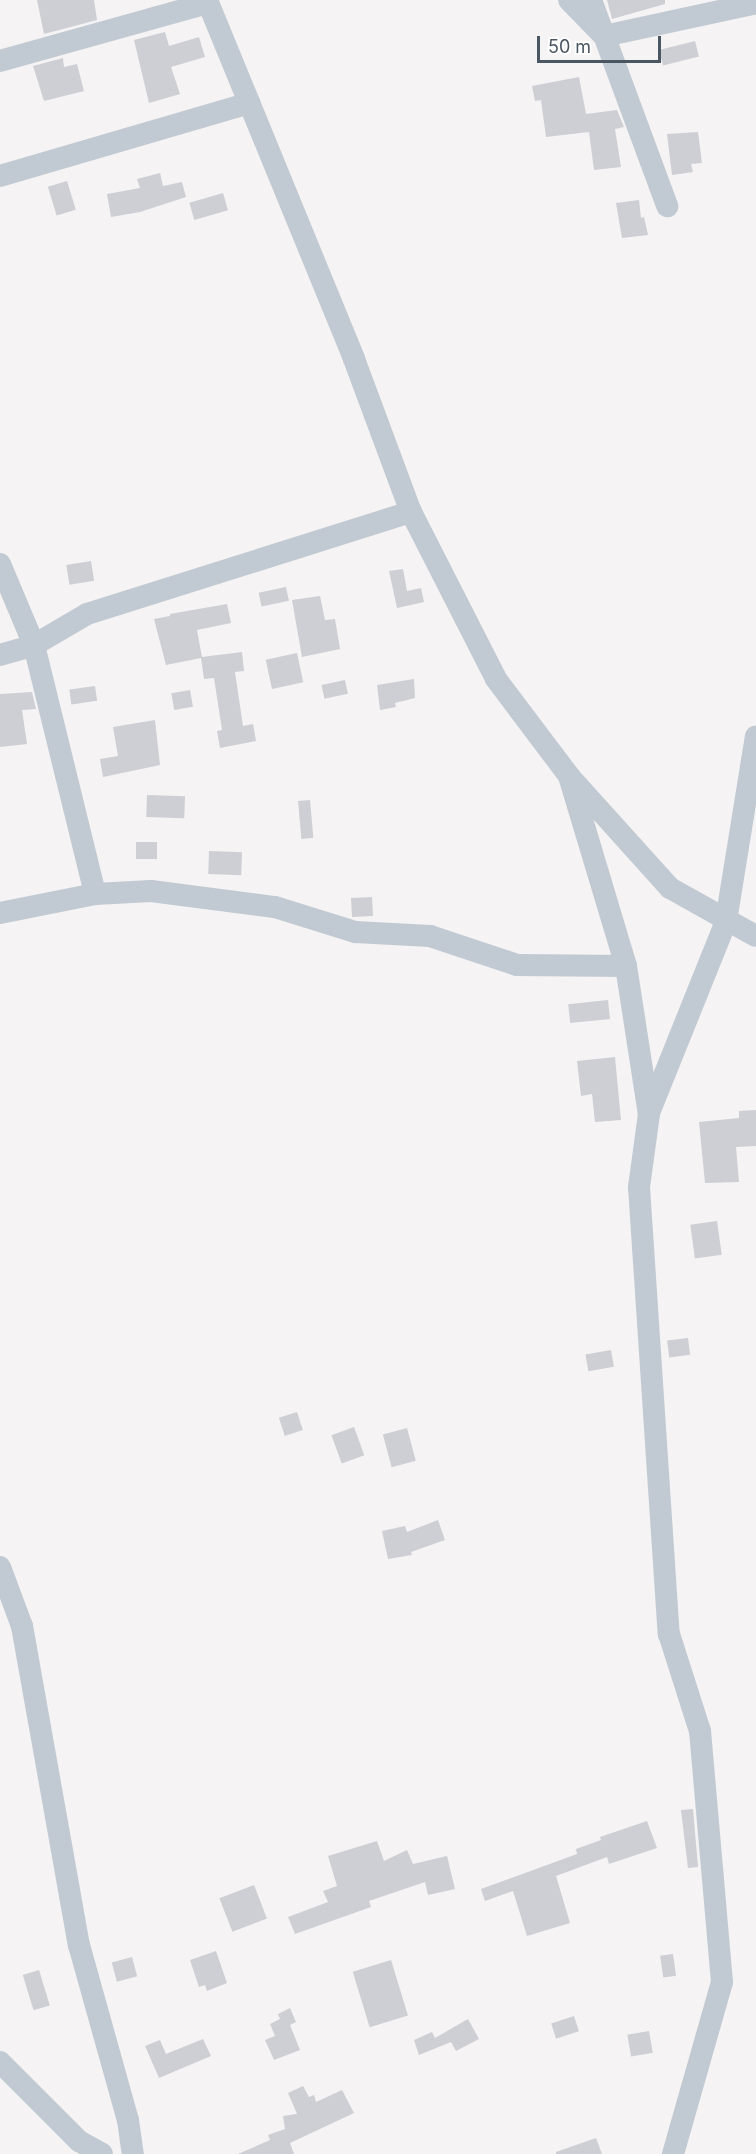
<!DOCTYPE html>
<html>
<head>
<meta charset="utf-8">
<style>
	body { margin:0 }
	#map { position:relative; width:756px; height:2154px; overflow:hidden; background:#f5f3f3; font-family:Inter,sans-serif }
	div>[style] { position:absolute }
	.building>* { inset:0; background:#cdcfd5; transform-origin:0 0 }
	.minor>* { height:22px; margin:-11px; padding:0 11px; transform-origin:11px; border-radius:11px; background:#c1cad2 }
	span { translate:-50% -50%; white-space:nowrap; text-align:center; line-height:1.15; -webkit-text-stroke:4.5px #fff; paint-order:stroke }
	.scale { position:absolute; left:537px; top:36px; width:124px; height:27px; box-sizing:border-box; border:3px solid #4a5661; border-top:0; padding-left:8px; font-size:18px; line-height:21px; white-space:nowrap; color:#4a5661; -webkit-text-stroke:4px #fff; paint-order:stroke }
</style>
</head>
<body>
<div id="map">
	<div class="building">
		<div style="clip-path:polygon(37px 0,94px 0,97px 20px,44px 34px)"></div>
		<div style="clip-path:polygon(607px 0,665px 0,665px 4px,612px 19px)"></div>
		<div style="clip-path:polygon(165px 32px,169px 46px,199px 37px,205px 57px,171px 67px,180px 94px,149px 103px,134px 40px)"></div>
		<div style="left:695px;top:41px;width:16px;height:37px;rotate:76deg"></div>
		<div style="clip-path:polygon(63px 58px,64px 67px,77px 64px,84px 91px,44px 101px,33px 66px)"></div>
		<div style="clip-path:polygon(579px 77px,586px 114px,617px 110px,624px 127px,615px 129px,621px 167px,594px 170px,589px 132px,546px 137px,541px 100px,535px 101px,532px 86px)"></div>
		<div style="clip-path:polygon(698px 132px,702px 163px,691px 164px,693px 172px,672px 175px,667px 134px)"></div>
		<div style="clip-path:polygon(160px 173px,163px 186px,182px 182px,186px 197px,140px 212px,111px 217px,107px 194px,140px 188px,137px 179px)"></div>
		<div style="left:67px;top:181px;width:30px;height:20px;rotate:73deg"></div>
		<div style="left:223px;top:193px;width:18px;height:35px;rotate:74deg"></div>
		<div style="clip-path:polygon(639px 200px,641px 218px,644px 217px,648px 235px,622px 238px,616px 203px)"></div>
		<div style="left:91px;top:561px;width:20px;height:25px;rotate:81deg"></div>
		<div style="clip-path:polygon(403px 569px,407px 591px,421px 588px,424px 602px,397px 608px,389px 571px)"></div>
		<div style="left:286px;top:587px;width:14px;height:28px;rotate:78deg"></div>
		<div style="clip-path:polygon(320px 596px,325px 620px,335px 619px,340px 649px,302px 657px,292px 600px)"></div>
		<div style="clip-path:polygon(227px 604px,231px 623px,197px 630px,202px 657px,242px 652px,244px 671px,235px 672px,243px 726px,253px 724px,256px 741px,220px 748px,217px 731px,222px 730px,214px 678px,204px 679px,201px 658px,166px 665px,154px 619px,170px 616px,170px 614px)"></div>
		<div style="left:297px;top:653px;width:30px;height:32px;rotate:78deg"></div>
		<div style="clip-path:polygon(414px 679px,415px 698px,395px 703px,396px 707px,380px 710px,377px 685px)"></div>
		<div style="left:345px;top:680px;width:14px;height:24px;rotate:78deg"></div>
		<div style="left:95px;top:686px;width:15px;height:26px;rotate:82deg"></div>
		<div style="left:190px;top:690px;width:17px;height:19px;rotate:80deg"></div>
		<div style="clip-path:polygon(32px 692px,36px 709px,22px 710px,27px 744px,0 747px,0 694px)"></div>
		<div style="clip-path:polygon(155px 720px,160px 765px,103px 777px,100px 759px,118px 756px,113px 727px)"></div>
		<div style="left:147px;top:795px;width:38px;height:22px;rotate:2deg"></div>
		<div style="left:310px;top:800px;width:38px;height:12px;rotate:85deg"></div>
		<div style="left:136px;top:842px;width:21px;height:17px"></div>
		<div style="left:209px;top:851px;width:33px;height:23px;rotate:2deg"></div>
		<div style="left:372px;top:897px;width:19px;height:21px;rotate:87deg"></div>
		<div style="left:608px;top:1000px;width:19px;height:40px;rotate:84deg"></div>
		<div style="clip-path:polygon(615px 1057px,621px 1120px,595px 1122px,592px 1094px,581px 1096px,577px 1061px)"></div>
		<div style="clip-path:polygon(756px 1110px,756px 1146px,736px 1147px,739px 1182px,705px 1183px,699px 1122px,739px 1118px,739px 1111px)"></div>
		<div style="left:717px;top:1221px;width:34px;height:27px;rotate:82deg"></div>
		<div style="left:688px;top:1338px;width:17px;height:21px;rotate:83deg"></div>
		<div style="left:611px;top:1350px;width:17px;height:26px;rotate:80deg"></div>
		<div style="left:297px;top:1412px;width:19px;height:19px;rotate:72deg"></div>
		<div style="left:354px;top:1427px;width:30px;height:24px;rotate:70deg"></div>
		<div style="left:407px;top:1428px;width:34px;height:25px;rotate:75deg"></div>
		<div style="clip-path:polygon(438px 1520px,445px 1540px,411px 1552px,412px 1555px,388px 1559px,382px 1531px,405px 1526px,407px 1532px)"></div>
		<div style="clip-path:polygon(693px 1809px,698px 1867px,688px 1868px,681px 1810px)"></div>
		<div style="clip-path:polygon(647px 1821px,657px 1848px,609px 1864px,607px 1857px,556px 1876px,570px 1923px,527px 1936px,513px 1891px,485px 1901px,481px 1889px,577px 1854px,576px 1849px,601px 1840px,600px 1837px)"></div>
		<div style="clip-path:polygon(377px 1841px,384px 1861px,407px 1850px,413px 1864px,447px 1856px,455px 1889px,428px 1895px,425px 1882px,369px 1901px,371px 1907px,295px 1934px,288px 1917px,328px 1902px,323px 1891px,337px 1886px,328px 1856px)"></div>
		<div style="left:254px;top:1885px;width:36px;height:37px;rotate:69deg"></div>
		<div style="clip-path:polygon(216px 1951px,227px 1983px,207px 1991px,205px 1985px,199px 1987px,190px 1960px)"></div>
		<div style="left:673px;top:1954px;width:22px;height:13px;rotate:82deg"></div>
		<div style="left:132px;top:1957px;width:20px;height:21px;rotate:75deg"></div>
		<div style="left:391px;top:1960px;width:58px;height:40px;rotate:73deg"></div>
		<div style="left:39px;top:1970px;width:37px;height:17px;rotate:73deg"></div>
		<div style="clip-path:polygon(290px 2008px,296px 2022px,290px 2025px,300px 2050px,274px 2060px,265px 2040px,275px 2036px,270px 2024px,280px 2019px,278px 2014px)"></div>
		<div style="left:574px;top:2016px;width:16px;height:24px;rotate:72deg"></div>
		<div style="clip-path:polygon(468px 2019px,479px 2039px,456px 2051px,451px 2042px,419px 2055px,414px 2040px,432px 2032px,435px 2038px)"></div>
		<div style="left:649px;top:2031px;width:22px;height:22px;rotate:80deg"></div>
		<div style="clip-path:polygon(203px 2039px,211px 2056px,159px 2078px,145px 2046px,160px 2040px,166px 2054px)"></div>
		<div style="clip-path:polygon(303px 2086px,309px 2097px,314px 2095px,316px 2102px,342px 2090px,354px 2113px,290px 2143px,294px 2154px,238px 2154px,270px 2140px,268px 2135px,285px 2129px,283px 2116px,297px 2114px,288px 2093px)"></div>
		<div style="clip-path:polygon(596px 2138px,602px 2154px,556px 2154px,556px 2152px)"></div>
	</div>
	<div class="minor">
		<div style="left:207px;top:0;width:388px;rotate:67.7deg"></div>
		<div style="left:354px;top:359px;width:163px;rotate:69.6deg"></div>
		<div style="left:411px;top:512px;width:187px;rotate:63deg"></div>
		<div style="left:496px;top:679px;width:121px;rotate:53deg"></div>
		<div style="left:569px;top:776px;width:151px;rotate:48deg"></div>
		<div style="left:670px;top:888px;width:98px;rotate:29.2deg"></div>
		<div style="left:569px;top:0;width:50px;rotate:45.8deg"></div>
		<div style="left:604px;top:36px;width:156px;rotate:-12.2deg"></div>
		<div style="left:591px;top:0;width:220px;rotate:69.7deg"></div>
		<div style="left:0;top:61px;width:216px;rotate:-15.6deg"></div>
		<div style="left:0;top:176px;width:260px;rotate:-16.3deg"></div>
		<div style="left:0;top:564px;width:88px;rotate:67.2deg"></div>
		<div style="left:34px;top:645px;width:256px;rotate:76.2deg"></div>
		<div style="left:0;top:655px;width:35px;rotate:-16deg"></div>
		<div style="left:34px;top:645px;width:61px;rotate:-30.3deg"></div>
		<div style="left:87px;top:614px;width:340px;rotate:-17.5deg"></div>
		<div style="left:569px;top:776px;width:198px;rotate:73.3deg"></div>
		<div style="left:626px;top:966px;width:150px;rotate:81.2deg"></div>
		<div style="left:649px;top:1114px;width:74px;rotate:97.8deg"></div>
		<div style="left:639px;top:1187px;width:448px;rotate:86.2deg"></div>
		<div style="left:669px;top:1634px;width:102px;rotate:72.3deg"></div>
		<div style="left:700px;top:1731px;width:252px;rotate:85deg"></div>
		<div style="left:722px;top:1982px;width:179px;rotate:105.9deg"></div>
		<div style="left:0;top:913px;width:97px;rotate:-11.3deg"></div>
		<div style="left:95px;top:894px;width:56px;rotate:-3.1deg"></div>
		<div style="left:151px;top:891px;width:125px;rotate:7.4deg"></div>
		<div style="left:275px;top:907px;width:84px;rotate:17.4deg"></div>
		<div style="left:355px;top:932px;width:75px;rotate:3.1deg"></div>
		<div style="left:430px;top:936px;width:92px;rotate:18.4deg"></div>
		<div style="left:517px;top:965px;width:109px;rotate:0.5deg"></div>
		<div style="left:649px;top:1113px;width:207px;rotate:-68.1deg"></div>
		<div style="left:726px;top:921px;width:187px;rotate:-80.8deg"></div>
		<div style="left:0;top:1567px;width:63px;rotate:69.6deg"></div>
		<div style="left:22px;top:1626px;width:324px;rotate:79.9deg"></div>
		<div style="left:79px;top:1945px;width:182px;rotate:74.4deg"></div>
		<div style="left:128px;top:2120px;width:34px;rotate:82deg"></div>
		<div style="left:0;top:2062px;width:112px;rotate:45deg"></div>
		<div style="left:79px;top:2141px;width:26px;rotate:29deg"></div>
	</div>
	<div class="scale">50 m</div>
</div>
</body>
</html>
